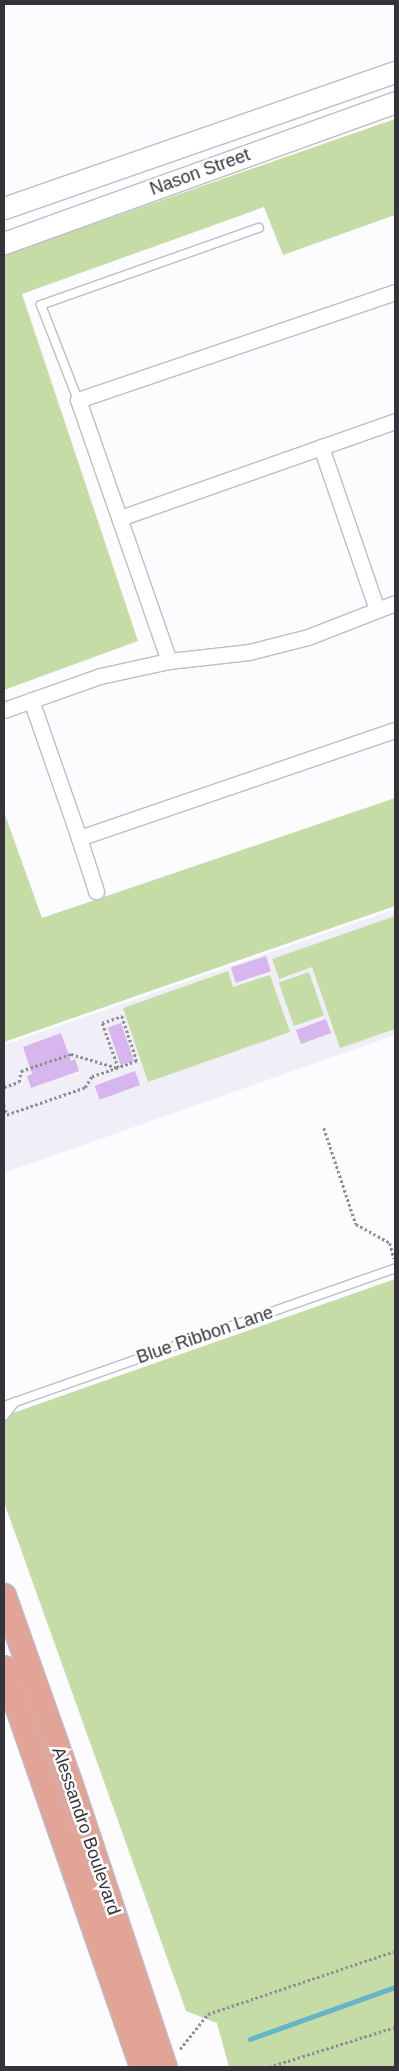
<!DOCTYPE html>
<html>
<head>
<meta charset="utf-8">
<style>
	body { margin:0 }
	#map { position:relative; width:399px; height:2071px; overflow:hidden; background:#fcfbfe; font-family:Arial,sans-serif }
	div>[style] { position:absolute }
	.built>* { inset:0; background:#f0eff8 }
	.green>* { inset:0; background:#c6dca7; transform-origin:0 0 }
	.stream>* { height:4.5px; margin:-2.25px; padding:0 2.25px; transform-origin:2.25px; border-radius:2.25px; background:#65b5c6 }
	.building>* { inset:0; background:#d6b6ec; transform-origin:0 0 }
	.path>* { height:2.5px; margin-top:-1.25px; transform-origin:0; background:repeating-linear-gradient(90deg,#8f8e92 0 2.5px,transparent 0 5px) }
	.roads { filter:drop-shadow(1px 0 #bebcca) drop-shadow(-1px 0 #bebcca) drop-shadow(0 1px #bebcca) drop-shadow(0 -1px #bebcca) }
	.lane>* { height:8px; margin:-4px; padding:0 4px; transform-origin:4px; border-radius:4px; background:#fff }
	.street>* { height:15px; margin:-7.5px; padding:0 7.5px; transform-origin:7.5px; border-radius:7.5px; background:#fff }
	.secondary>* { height:21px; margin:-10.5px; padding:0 10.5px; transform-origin:10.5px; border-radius:10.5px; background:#fff }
	.primary>* { height:24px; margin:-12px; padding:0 12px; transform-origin:12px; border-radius:12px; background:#e1a497 }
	span { translate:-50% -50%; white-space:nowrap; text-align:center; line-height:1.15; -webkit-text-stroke:5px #fff; paint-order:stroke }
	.street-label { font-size:18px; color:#343339 }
	.frame { position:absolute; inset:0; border:5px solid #343339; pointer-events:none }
</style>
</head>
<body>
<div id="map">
	<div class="built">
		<div style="clip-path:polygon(395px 909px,395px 1035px,4px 1173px,4px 1045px)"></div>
	</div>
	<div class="green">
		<div style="clip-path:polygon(395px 119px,395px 215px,283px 255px,264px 207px,22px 294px,138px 641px,4px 690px,4px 255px)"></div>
		<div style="clip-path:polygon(395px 798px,395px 906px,4px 1042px,4px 812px,42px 918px)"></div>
		<div style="clip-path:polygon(395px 916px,395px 1029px,340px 1048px,312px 967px,279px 979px,272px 959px)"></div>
		<div style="clip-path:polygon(228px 971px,233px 987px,270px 975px,290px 1032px,148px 1082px,123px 1008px)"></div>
		<div style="left:309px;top:972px;width:46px;height:32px;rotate:71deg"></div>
		<div style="clip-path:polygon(395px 1279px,395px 2067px,229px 2067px,217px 2023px,186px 2011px,4px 1502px,4px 1416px)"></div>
	</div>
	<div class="stream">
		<div style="left:250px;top:2039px;width:154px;rotate:-19.7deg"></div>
	</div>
	<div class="building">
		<div style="left:266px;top:956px;width:16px;height:37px;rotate:72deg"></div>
		<div style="left:326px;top:1019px;width:15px;height:32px;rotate:70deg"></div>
		<div style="left:121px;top:1023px;width:40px;height:14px;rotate:71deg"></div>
		<div style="clip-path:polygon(61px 1033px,71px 1061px,75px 1059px,79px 1071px,31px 1088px,27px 1076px,32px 1074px,23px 1047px)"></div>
		<div style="left:135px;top:1071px;width:15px;height:43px;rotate:70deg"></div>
	</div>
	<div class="path">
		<div style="left:4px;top:1087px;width:16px;rotate:-18deg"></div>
		<div style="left:19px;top:1082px;width:11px;rotate:-80deg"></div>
		<div style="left:21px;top:1071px;width:53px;rotate:-18.8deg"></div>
		<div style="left:71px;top:1054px;width:49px;rotate:16.6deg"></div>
		<div style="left:118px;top:1068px;width:48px;rotate:-109.6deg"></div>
		<div style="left:102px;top:1023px;width:21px;rotate:-19deg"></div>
		<div style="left:122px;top:1016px;width:47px;rotate:71.6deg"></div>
		<div style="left:137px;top:1061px;width:20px;rotate:160deg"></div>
		<div style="left:118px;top:1068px;width:28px;rotate:161deg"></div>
		<div style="left:92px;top:1077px;width:13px;rotate:122deg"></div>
		<div style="left:85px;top:1088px;width:86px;rotate:160.9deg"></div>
		<div style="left:4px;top:1105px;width:10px;rotate:73deg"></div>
		<div style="left:324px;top:1128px;width:101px;rotate:71.6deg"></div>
		<div style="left:356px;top:1224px;width:39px;rotate:29deg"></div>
		<div style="left:390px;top:1243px;width:16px;rotate:75deg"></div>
		<div style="left:180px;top:2049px;width:45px;rotate:-51.3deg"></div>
		<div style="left:208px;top:2014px;width:197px;rotate:-18.6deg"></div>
		<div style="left:269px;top:2067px;width:132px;rotate:-17.6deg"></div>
	</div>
	<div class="roads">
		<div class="lane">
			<div style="left:78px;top:400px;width:102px;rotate:-111.3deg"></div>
			<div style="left:41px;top:305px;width:231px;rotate:-19.5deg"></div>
			<div style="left:4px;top:1406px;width:415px;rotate:-19.4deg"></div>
			<div style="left:4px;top:1416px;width:18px;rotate:-52deg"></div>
		</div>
		<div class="street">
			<div style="left:321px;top:447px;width:172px;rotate:71deg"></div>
			<div style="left:120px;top:518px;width:292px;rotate:-19.4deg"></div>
			<div style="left:169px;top:661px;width:276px;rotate:-109.2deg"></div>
			<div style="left:78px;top:400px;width:335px;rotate:-18.8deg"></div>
			<div style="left:31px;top:700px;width:146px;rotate:70.8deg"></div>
			<div style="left:79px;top:838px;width:334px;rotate:-18.9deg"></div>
			<div style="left:4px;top:710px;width:102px;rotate:-19.5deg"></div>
			<div style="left:100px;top:676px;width:71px;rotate:-12.3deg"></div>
			<div style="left:169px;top:661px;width:81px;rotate:-6.4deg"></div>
			<div style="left:249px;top:652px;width:61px;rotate:-14.3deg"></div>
			<div style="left:308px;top:637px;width:93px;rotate:-21.3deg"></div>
			<div style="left:79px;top:838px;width:56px;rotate:72.2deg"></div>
		</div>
		<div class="secondary">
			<div style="left:4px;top:208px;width:414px;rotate:-19.2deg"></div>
			<div style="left:4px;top:243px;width:416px;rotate:-19.8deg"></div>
		</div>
		<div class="primary">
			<div style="left:4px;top:1596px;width:197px;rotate:70.5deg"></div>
			<div style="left:70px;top:1782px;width:300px;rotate:71.6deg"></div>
			<div style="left:4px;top:1668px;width:422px;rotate:70.9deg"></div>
		</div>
	</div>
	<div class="street-label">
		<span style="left:200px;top:172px;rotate:-20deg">Nason Street</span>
		<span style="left:205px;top:1335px;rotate:-19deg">Blue Ribbon Lane</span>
		<span style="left:86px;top:1831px;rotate:71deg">Alessandro Boulevard</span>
	</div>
	<div class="frame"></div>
</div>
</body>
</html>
